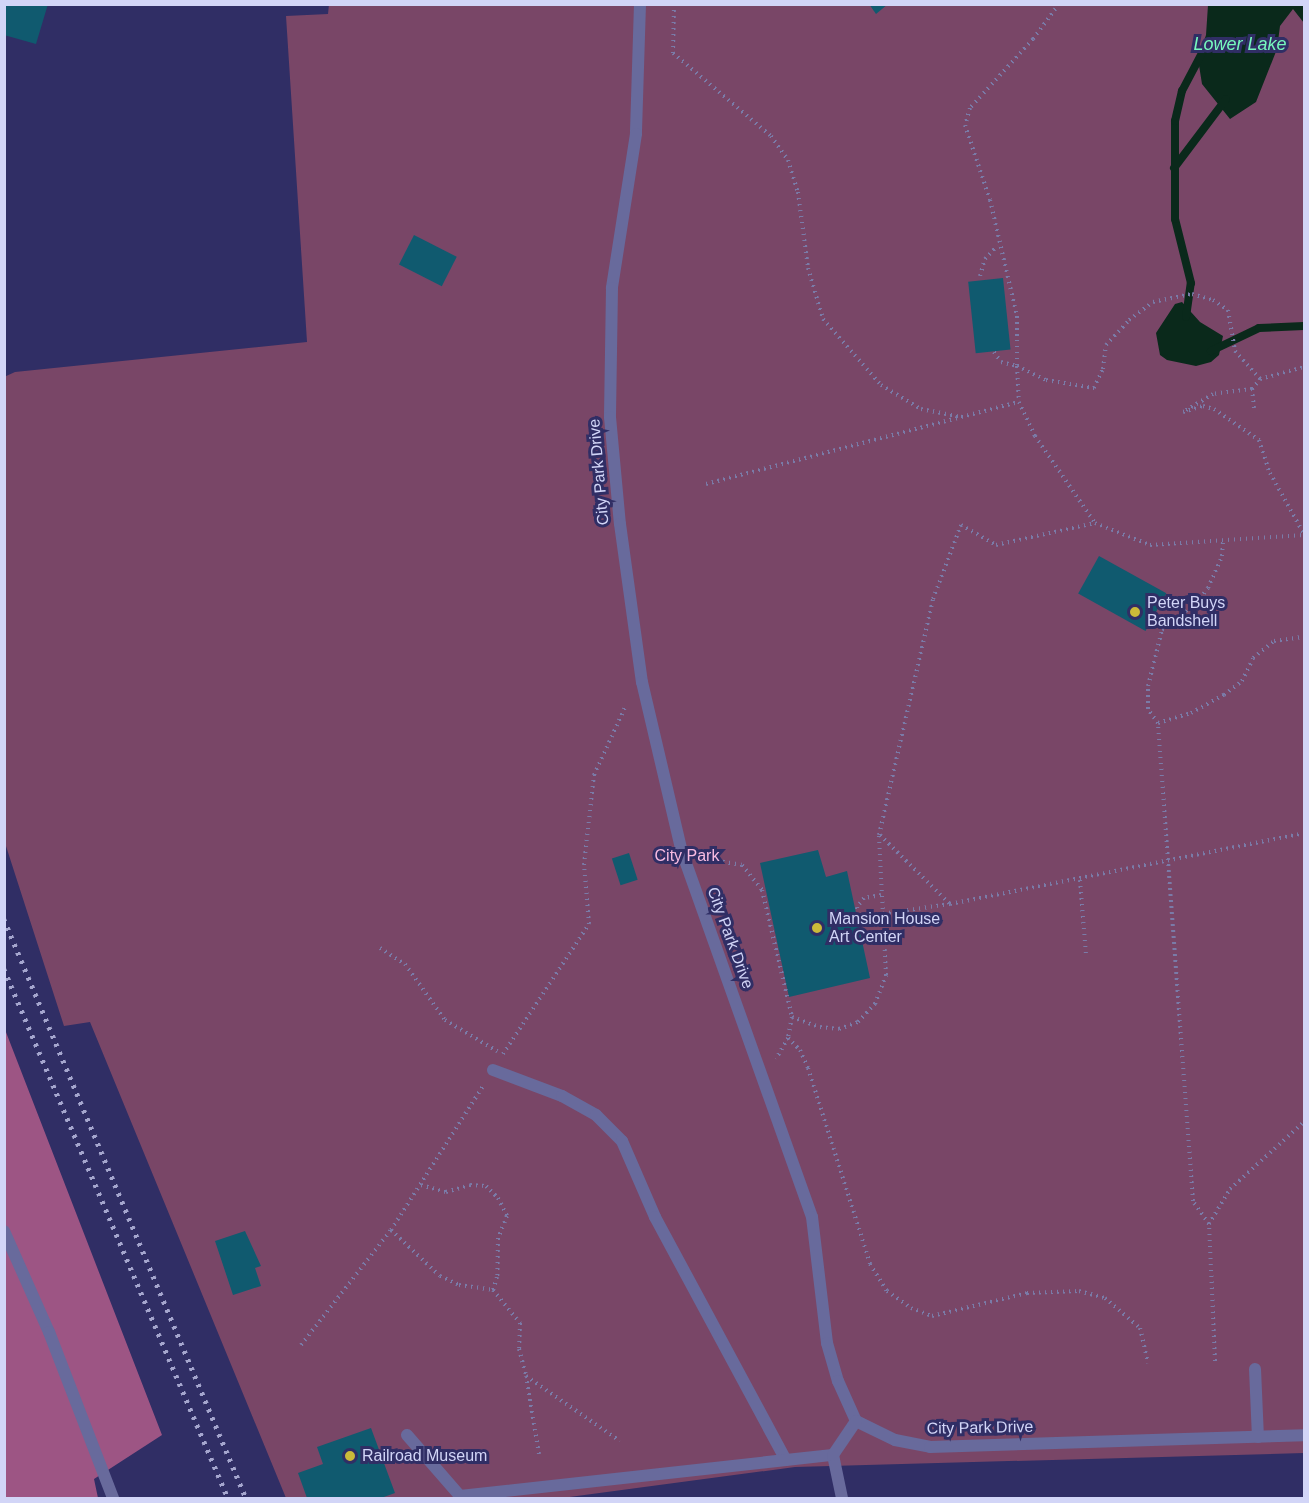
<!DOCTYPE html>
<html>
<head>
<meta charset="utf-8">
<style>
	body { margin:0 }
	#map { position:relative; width:1309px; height:1503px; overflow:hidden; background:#302e65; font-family:Helvetica,sans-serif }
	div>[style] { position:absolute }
	.green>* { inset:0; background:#794667 }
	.forest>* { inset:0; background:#9d5584 }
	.water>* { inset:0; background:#0a291b }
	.stream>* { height:8px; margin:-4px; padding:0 4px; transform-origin:4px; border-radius:4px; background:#0a291b }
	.building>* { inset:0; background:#105a6f; transform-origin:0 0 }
	.path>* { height:4px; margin-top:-2px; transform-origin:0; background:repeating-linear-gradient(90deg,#7a7ba8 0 1.5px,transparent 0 6px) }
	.service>* { height:12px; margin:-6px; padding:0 6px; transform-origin:6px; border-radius:6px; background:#686a9c }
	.minor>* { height:12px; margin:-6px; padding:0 6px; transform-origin:6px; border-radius:6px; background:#686a9c }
	.rail>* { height:4.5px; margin-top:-2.25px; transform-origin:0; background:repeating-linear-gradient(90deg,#a5a6ce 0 3px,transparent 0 9px) }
	.dots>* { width:16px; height:16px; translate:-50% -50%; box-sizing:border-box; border:3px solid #302e65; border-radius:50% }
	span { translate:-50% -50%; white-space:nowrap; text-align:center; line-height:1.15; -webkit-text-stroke:6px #302e65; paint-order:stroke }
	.street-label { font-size:16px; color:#d2d5f7 }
	.poi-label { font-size:16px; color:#d2d5f7 }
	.left { translate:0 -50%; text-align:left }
	.park-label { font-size:16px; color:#f8bbe1 }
	.water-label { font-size:18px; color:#77f8bd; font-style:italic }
	.frame { position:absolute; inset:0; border:6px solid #d2d5f7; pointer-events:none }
</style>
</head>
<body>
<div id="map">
	<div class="green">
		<div style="clip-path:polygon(329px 4px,1304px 5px,1304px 1453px,795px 1467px,562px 1498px,286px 1498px,90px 1022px,64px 1026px,5px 843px,4px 377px,15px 372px,307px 342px,286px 16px,328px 14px)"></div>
	</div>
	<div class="forest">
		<div style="clip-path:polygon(4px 1027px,162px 1435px,94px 1479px,98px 1498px,5px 1498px)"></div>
	</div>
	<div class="water">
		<div style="clip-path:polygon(1208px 5px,1304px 5px,1304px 23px,1293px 9px,1280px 26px,1277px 49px,1256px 102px,1230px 119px,1202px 84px,1198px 59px,1206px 35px)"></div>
		<div style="clip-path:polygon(1182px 302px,1200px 322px,1223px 336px,1219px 355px,1211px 362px,1196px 366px,1167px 360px,1160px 355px,1156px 333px,1175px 304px)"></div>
	</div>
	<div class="stream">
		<div style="left:1174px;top:168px;width:86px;rotate:-53deg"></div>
		<div style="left:1186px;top:317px;width:34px;rotate:-82deg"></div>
		<div style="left:1191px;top:283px;width:66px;rotate:-104deg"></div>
		<div style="left:1175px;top:219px;width:98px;rotate:-90deg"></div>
		<div style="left:1175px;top:121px;width:31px;rotate:-77deg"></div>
		<div style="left:1182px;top:91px;width:43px;rotate:-62.2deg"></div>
		<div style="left:1211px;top:351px;width:53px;rotate:-25.6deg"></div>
		<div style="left:1259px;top:328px;width:45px;rotate:-2.5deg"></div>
	</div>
	<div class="building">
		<div style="clip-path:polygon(4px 4px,48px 4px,36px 44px,4px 35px)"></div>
		<div style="clip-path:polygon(869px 4px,888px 4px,876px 14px)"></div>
		<div style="left:414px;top:235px;width:48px;height:33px;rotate:27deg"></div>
		<div style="left:1003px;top:278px;width:72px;height:35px;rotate:84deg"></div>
		<div style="left:1099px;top:556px;width:77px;height:43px;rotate:29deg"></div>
		<div style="clip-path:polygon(818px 850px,826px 877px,847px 871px,870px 978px,789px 997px,760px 863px)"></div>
		<div style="left:629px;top:853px;width:28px;height:18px;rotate:72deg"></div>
		<div style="clip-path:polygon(245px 1231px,261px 1266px,255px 1268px,261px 1286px,233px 1295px,215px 1241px)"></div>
		<div style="clip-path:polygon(371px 1428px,395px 1493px,381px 1498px,307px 1498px,298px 1473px,323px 1464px,317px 1447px)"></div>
	</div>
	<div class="path">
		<div style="left:674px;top:4px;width:49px;rotate:91.2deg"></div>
		<div style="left:673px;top:53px;width:128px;rotate:40.3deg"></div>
		<div style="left:771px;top:136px;width:29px;rotate:55deg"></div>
		<div style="left:788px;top:160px;width:34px;rotate:73deg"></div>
		<div style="left:798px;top:192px;width:77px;rotate:82.5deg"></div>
		<div style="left:808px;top:268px;width:53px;rotate:73.6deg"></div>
		<div style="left:823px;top:319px;width:88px;rotate:48.7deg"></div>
		<div style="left:881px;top:385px;width:47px;rotate:31deg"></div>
		<div style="left:921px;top:409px;width:41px;rotate:11.3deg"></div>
		<div style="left:1059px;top:4px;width:44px;rotate:126.6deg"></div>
		<div style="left:1033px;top:39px;width:93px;rotate:132.4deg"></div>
		<div style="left:970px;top:108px;width:18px;rotate:106deg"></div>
		<div style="left:965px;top:125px;width:79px;rotate:71.6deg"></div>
		<div style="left:990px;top:200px;width:119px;rotate:76.9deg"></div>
		<div style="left:1017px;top:316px;width:50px;rotate:90deg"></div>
		<div style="left:1017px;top:366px;width:32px;rotate:26deg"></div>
		<div style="left:1046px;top:380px;width:49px;rotate:9.5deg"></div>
		<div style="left:1094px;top:388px;width:21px;rotate:-65deg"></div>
		<div style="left:1103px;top:369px;width:24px;rotate:-83deg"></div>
		<div style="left:1106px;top:345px;width:34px;rotate:-47deg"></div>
		<div style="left:1129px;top:320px;width:30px;rotate:-37deg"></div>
		<div style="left:1153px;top:302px;width:40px;rotate:-12deg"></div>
		<div style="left:1192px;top:294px;width:22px;rotate:16deg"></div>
		<div style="left:1213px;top:300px;width:18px;rotate:34deg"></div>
		<div style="left:1228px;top:310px;width:42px;rotate:80.3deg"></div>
		<div style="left:1235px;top:351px;width:38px;rotate:48deg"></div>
		<div style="left:1260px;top:379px;width:46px;rotate:-15.3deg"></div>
		<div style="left:980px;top:276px;width:18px;rotate:-74deg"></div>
		<div style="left:985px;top:259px;width:18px;rotate:-47deg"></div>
		<div style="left:994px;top:352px;width:12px;rotate:55deg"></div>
		<div style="left:1001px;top:362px;width:16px;rotate:14deg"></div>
		<div style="left:1017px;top:366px;width:36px;rotate:87deg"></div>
		<div style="left:1019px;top:402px;width:38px;rotate:65deg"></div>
		<div style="left:1035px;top:436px;width:106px;rotate:55.4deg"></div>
		<div style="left:1252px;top:389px;width:39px;rotate:173deg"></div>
		<div style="left:1213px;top:394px;width:35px;rotate:149deg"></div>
		<div style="left:1183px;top:412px;width:21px;rotate:-17deg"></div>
		<div style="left:1203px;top:406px;width:11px;rotate:15deg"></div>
		<div style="left:1214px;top:409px;width:55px;rotate:34.6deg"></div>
		<div style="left:1259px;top:440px;width:35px;rotate:72deg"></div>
		<div style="left:1270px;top:473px;width:70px;rotate:60.9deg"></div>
		<div style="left:1254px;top:408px;width:19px;rotate:-96deg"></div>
		<div style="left:1252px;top:389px;width:13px;rotate:-51deg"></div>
		<div style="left:706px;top:484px;width:324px;rotate:-14.7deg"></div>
		<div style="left:1158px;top:723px;width:34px;rotate:-17deg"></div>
		<div style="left:1191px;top:713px;width:38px;rotate:-29deg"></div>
		<div style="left:1224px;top:695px;width:23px;rotate:-38deg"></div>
		<div style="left:1242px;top:681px;width:25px;rotate:-64deg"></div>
		<div style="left:1253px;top:658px;width:27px;rotate:-39deg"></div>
		<div style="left:1274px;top:641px;width:30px;rotate:-8deg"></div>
		<div style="left:880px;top:835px;width:98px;rotate:44.6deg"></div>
		<div style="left:950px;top:904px;width:70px;rotate:171.8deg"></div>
		<div style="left:705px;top:859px;width:37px;rotate:9deg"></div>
		<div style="left:742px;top:865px;width:32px;rotate:51deg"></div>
		<div style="left:762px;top:890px;width:130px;rotate:76.7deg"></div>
		<div style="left:792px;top:1017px;width:21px;rotate:101deg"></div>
		<div style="left:788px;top:1038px;width:24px;rotate:120deg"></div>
		<div style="left:1080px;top:880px;width:75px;rotate:85.4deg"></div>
		<div style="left:881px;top:895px;width:17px;rotate:170deg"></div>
		<div style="left:864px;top:898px;width:11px;rotate:128deg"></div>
		<div style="left:857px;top:907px;width:31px;rotate:79deg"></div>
		<div style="left:863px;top:937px;width:12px;rotate:24deg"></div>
		<div style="left:874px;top:942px;width:8px;rotate:-14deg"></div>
		<div style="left:950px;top:904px;width:361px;rotate:-11.3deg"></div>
		<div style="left:380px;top:948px;width:30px;rotate:33deg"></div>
		<div style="left:405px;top:964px;width:69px;rotate:54.5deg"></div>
		<div style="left:445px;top:1020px;width:61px;rotate:30.8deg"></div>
		<div style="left:792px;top:1017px;width:30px;rotate:20deg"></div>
		<div style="left:820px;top:1027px;width:19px;rotate:6deg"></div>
		<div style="left:839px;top:1029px;width:20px;rotate:-20deg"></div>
		<div style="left:858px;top:1022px;width:25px;rotate:-47deg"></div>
		<div style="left:875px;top:1004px;width:31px;rotate:-69deg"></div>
		<div style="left:886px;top:975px;width:140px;rotate:-92.9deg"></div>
		<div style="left:879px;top:835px;width:242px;rotate:-77.1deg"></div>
		<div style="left:933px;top:599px;width:79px;rotate:-69.3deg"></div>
		<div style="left:961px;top:525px;width:40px;rotate:29.7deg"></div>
		<div style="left:996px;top:545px;width:101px;rotate:-12.5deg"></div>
		<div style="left:1095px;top:523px;width:59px;rotate:21.8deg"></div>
		<div style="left:1150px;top:545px;width:154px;rotate:-3.7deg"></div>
		<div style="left:788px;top:1038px;width:17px;rotate:45deg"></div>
		<div style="left:800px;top:1050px;width:20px;rotate:66deg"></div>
		<div style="left:808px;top:1068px;width:206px;rotate:72.4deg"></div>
		<div style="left:870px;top:1264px;width:32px;rotate:58deg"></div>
		<div style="left:887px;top:1291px;width:29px;rotate:35deg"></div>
		<div style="left:911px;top:1308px;width:22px;rotate:21deg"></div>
		<div style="left:932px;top:1316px;width:98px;rotate:-13.6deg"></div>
		<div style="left:1027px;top:1293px;width:52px;rotate:-2.2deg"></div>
		<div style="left:1079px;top:1291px;width:27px;rotate:15deg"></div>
		<div style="left:1105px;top:1298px;width:46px;rotate:40.6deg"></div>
		<div style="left:1140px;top:1328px;width:36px;rotate:77deg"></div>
		<div style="left:503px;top:1054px;width:156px;rotate:-56.5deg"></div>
		<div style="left:589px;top:924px;width:59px;rotate:-94.8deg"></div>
		<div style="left:584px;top:865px;width:91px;rotate:-83.7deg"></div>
		<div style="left:594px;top:775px;width:77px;rotate:-65.4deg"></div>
		<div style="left:421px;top:1185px;width:26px;rotate:16deg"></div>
		<div style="left:446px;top:1192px;width:25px;rotate:-16deg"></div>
		<div style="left:470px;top:1185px;width:16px;rotate:4deg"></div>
		<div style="left:486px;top:1186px;width:17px;rotate:45deg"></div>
		<div style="left:498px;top:1198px;width:20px;rotate:63deg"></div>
		<div style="left:507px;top:1216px;width:24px;rotate:112deg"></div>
		<div style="left:498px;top:1238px;width:39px;rotate:91deg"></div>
		<div style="left:497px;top:1277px;width:14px;rotate:107deg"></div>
		<div style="left:1209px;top:1224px;width:41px;rotate:-59deg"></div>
		<div style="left:1230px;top:1189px;width:100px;rotate:-42.2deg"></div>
		<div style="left:391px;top:1230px;width:67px;rotate:43.2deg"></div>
		<div style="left:440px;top:1276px;width:21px;rotate:25deg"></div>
		<div style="left:459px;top:1285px;width:34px;rotate:8deg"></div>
		<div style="left:493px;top:1290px;width:43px;rotate:50.7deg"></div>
		<div style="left:520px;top:1323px;width:26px;rotate:92deg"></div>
		<div style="left:519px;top:1349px;width:28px;rotate:75deg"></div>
		<div style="left:301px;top:1345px;width:146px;rotate:-52deg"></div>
		<div style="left:391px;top:1230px;width:171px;rotate:-57.4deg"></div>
		<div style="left:1215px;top:1361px;width:137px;rotate:-92.5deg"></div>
		<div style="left:1209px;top:1224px;width:28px;rotate:-125deg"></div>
		<div style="left:1193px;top:1201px;width:479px;rotate:-94.2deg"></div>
		<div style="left:1158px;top:723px;width:17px;rotate:-126deg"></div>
		<div style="left:1148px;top:709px;width:23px;rotate:-90deg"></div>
		<div style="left:1148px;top:686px;width:58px;rotate:-76deg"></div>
		<div style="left:1162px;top:630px;width:43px;rotate:-38.5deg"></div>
		<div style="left:1196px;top:603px;width:19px;rotate:-51deg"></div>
		<div style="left:1208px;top:588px;width:35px;rotate:-66deg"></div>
		<div style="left:1222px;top:556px;width:16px;rotate:-86deg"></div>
		<div style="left:539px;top:1454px;width:79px;rotate:-99.5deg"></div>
		<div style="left:526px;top:1376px;width:114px;rotate:34.7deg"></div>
	</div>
	<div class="service">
		<div style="left:493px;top:1070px;width:74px;rotate:20.6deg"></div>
		<div style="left:562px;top:1096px;width:39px;rotate:29deg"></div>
		<div style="left:596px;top:1115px;width:37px;rotate:45deg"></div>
		<div style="left:622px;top:1141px;width:83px;rotate:66.5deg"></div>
		<div style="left:655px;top:1217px;width:276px;rotate:61.7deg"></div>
		<div style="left:4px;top:1231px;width:111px;rotate:66deg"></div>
		<div style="left:49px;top:1332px;width:178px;rotate:68.9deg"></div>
		<div style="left:1255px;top:1369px;width:68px;rotate:87.5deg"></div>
		<div style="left:407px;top:1435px;width:81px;rotate:49deg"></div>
		<div style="left:460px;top:1496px;width:375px;rotate:-6.3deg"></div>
	</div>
	<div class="minor">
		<div style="left:640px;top:4px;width:130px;rotate:91.8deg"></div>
		<div style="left:636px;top:134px;width:156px;rotate:98.9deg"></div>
		<div style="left:612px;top:288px;width:129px;rotate:90.9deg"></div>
		<div style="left:610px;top:417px;width:107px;rotate:84.7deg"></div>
		<div style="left:620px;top:524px;width:160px;rotate:82.1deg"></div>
		<div style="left:642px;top:682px;width:175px;rotate:76.8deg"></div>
		<div style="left:682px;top:852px;width:387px;rotate:70.4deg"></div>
		<div style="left:812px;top:1217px;width:127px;rotate:83.2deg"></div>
		<div style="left:827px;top:1343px;width:40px;rotate:74deg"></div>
		<div style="left:838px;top:1381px;width:44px;rotate:65.8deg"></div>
		<div style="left:856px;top:1421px;width:43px;rotate:26deg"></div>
		<div style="left:895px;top:1440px;width:36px;rotate:11deg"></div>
		<div style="left:930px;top:1447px;width:374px;rotate:-1.8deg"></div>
		<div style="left:842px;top:1498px;width:44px;rotate:-101.8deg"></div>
		<div style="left:833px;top:1455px;width:41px;rotate:-55.9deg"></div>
	</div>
	<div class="rail">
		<div style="left:4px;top:919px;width:628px;rotate:67.32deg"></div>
		<div style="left:4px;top:969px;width:574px;rotate:67.05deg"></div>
	</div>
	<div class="dots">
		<div style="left:1135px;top:612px;background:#cbba39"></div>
		<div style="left:817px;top:928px;background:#cbba39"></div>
		<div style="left:350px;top:1456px;background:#cbba39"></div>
	</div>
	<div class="street-label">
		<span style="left:599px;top:472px;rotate:-95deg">City Park Drive</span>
		<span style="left:730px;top:938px;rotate:70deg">City Park Drive</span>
		<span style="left:980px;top:1428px;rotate:-1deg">City Park Drive</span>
	</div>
	<div class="poi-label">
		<span class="left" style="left:1147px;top:612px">Peter Buys<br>Bandshell</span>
		<span class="left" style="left:829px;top:928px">Mansion House<br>Art Center</span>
		<span class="left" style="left:362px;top:1456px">Railroad Museum</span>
	</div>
	<div class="park-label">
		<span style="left:687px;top:856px">City Park</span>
	</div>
	<div class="water-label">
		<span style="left:1240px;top:44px">Lower Lake</span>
	</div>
	<div class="frame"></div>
</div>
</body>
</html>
